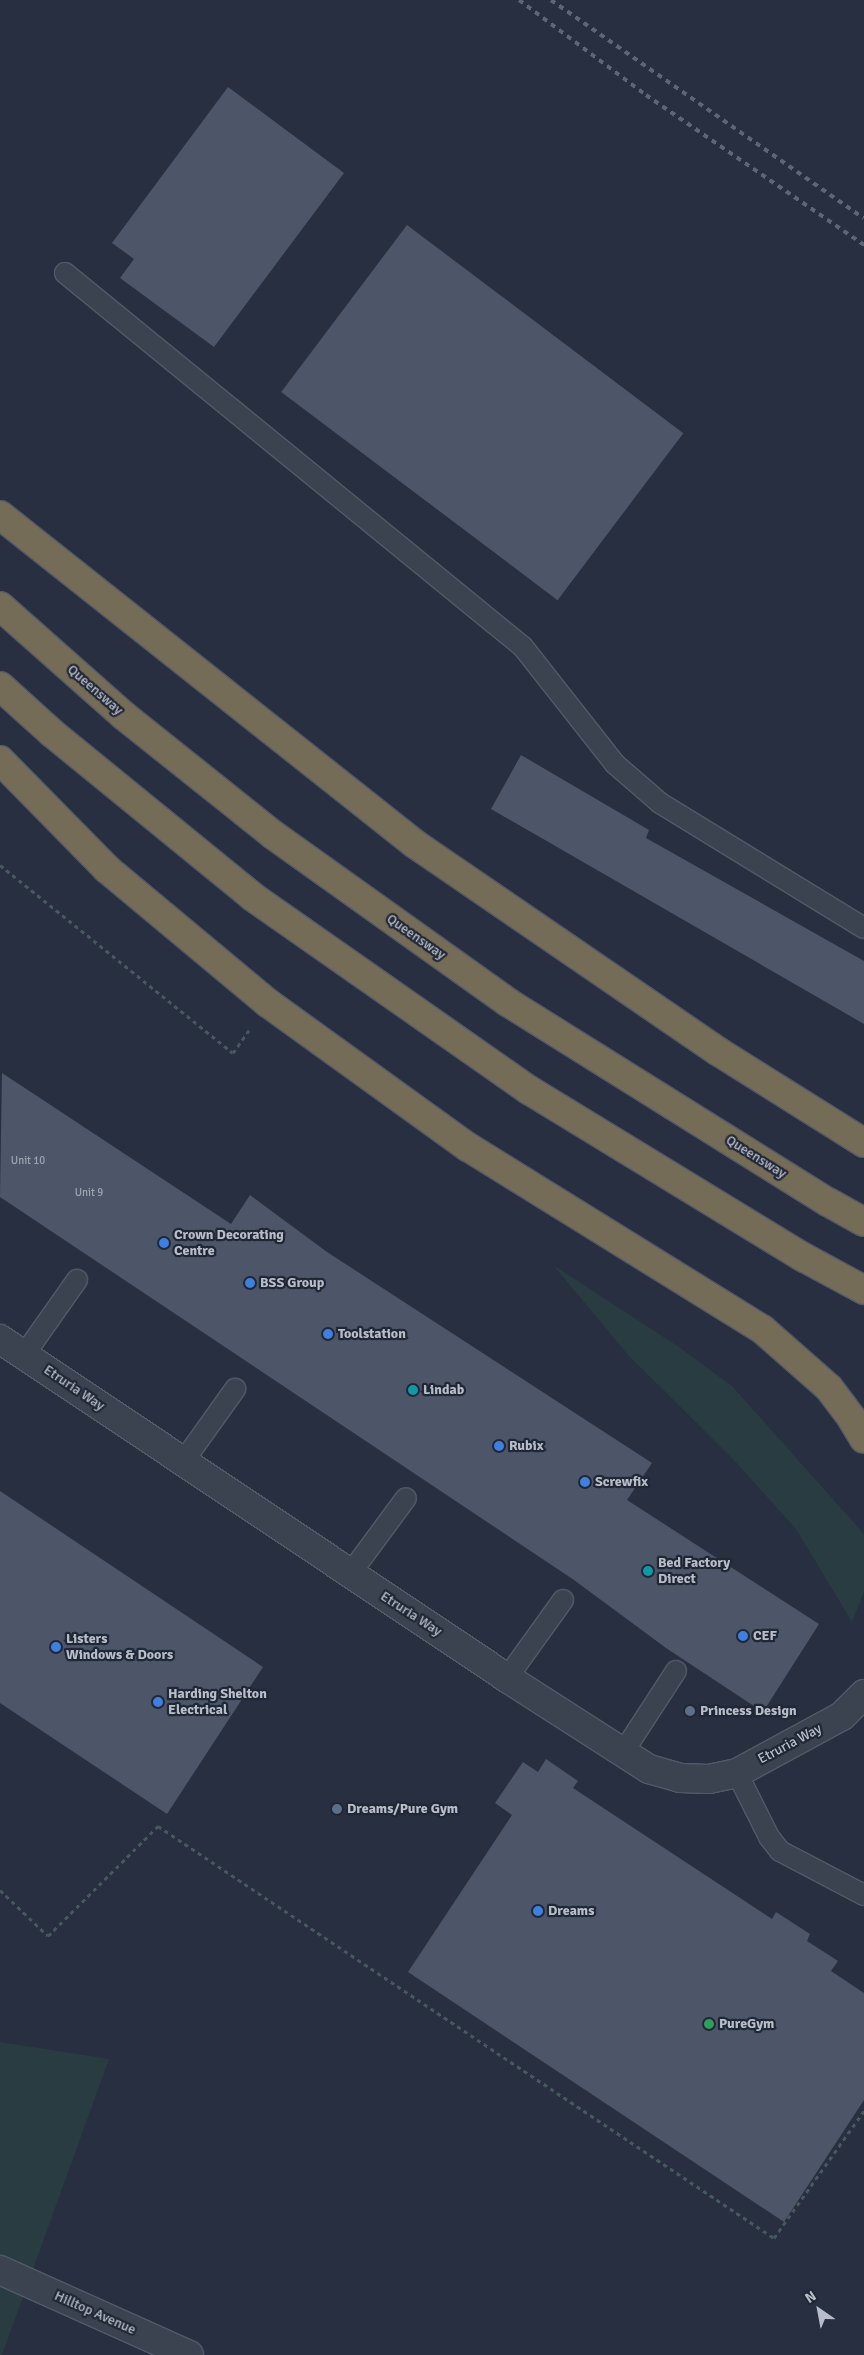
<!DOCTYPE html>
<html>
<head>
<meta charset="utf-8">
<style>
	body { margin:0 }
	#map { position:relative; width:864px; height:2355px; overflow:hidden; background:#272f40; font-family:Signika,sans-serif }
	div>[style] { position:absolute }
	.green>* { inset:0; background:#293c41 }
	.building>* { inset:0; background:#4d5669; transform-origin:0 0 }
	.path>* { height:3px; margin-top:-1.5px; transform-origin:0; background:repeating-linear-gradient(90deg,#47595e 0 4px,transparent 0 8px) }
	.roads { filter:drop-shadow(1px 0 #535a67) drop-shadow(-1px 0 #535a67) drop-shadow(0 1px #535a67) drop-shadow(0 -1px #535a67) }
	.lane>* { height:20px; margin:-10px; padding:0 10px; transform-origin:10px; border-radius:10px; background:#3b4250 }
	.street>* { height:28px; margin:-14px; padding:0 14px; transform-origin:14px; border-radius:14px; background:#3b4250 }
	.highway>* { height:28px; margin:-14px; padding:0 14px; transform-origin:14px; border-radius:14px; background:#756c58 }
	.rail>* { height:4px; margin-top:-2px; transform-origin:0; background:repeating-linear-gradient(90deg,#5d6676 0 5px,transparent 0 10px) }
	.dots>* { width:14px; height:14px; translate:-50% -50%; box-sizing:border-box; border:2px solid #202735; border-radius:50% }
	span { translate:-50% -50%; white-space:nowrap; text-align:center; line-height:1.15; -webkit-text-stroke:4.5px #202735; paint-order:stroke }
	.number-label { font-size:11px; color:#9da3b2 }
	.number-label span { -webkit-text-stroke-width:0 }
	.street-label { font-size:14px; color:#b8bdca }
	.poi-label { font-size:14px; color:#b8bdca; font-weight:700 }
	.left { translate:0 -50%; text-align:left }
	.north { position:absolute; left:794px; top:2285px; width:50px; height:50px; -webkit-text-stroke:4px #202735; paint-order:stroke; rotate:327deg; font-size:14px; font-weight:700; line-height:20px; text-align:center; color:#b8bdca }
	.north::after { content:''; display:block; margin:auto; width:18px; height:22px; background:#b8bdca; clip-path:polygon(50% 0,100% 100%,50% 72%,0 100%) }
</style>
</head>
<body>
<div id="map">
	<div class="green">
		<div style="clip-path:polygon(553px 1265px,679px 1347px,733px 1387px,864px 1534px,864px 1592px,852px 1622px,796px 1529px,733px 1459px,629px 1356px)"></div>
		<div style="clip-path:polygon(0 2042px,109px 2059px,2px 2355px,0 2355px)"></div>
	</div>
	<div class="building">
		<div style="clip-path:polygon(228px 87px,344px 173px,214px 347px,120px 278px,134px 259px,112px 243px)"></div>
		<div style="left:407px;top:225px;width:346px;height:209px;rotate:37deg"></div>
		<div style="clip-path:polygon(521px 755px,649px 830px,646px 838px,864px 961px,864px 1024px,491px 809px)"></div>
		<div style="clip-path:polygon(2px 1073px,231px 1224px,250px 1195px,327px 1252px,652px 1463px,627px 1500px,819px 1624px,763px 1712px,666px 1648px,574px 1580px,0 1197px)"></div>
		<div style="clip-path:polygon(0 1491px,263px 1667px,167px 1814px,0 1703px)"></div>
		<div style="clip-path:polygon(546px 1759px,578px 1781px,573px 1788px,772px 1919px,776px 1912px,810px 1934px,807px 1941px,838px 1961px,831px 1971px,864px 1993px,864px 2100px,784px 2222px,408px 1972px,512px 1815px,495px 1803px,523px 1762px,538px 1772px)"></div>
	</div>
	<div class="path">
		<div style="left:0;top:865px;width:299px;rotate:38.9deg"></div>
		<div style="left:233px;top:1053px;width:28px;rotate:-55deg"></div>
		<div style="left:0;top:1890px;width:66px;rotate:43.8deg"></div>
		<div style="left:48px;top:1936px;width:156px;rotate:-45deg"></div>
		<div style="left:158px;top:1826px;width:741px;rotate:33.78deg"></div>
		<div style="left:774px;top:2238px;width:156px;rotate:-54.7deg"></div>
	</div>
	<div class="roads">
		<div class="lane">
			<div style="left:65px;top:273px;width:591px;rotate:39.23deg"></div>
			<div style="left:523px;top:647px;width:149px;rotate:51.8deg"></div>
			<div style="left:615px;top:764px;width:60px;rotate:40.9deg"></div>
			<div style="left:660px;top:803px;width:239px;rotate:31.5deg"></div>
			<div style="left:24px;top:1355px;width:92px;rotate:-54.8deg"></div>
			<div style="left:183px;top:1462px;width:90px;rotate:-54.5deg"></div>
			<div style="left:350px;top:1574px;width:94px;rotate:-53.6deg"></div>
			<div style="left:507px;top:1678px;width:96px;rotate:-54.3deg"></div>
			<div style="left:622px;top:1754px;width:99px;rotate:-57deg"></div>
			<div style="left:737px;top:1773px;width:72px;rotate:63.4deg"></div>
			<div style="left:769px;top:1837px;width:18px;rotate:52deg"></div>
			<div style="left:780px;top:1851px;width:95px;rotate:27.6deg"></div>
		</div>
		<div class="street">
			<div style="left:0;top:1339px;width:610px;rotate:33.77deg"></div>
			<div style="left:507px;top:1678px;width:169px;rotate:32.7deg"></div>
			<div style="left:649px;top:1769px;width:32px;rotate:16deg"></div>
			<div style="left:680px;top:1778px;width:29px;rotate:2deg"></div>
			<div style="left:709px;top:1779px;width:29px;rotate:-12deg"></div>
			<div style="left:737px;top:1773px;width:119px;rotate:-28.5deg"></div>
			<div style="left:842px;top:1716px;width:31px;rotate:-45deg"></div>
			<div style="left:0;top:2270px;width:207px;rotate:24.2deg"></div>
		</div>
		<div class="highway">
			<div style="left:0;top:515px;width:530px;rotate:38.41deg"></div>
			<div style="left:415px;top:844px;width:368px;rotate:34.4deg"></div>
			<div style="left:719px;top:1052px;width:171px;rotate:32.1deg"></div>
			<div style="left:0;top:606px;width:164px;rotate:41.5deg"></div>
			<div style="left:123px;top:715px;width:191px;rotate:38.6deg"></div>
			<div style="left:272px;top:834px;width:291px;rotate:35.5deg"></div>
			<div style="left:509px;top:1003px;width:376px;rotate:32deg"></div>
			<div style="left:828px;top:1202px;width:41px;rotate:29.1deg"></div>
			<div style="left:0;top:686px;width:70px;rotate:42.1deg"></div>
			<div style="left:52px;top:733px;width:259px;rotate:39.2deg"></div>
			<div style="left:253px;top:897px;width:337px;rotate:35deg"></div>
			<div style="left:529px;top:1090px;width:321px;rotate:31.4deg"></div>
			<div style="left:803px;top:1257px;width:69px;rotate:28.4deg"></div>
			<div style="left:0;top:760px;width:153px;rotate:45.5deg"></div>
			<div style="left:107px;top:869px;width:209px;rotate:39.8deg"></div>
			<div style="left:268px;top:1003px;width:246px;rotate:35.8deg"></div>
			<div style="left:468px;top:1147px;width:346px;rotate:31.8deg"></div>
			<div style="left:762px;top:1329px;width:89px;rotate:41.4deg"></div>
			<div style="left:829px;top:1388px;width:39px;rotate:53deg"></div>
			<div style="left:852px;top:1419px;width:23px;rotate:59deg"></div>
		</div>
	</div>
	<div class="rail">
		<div style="left:519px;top:0;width:159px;rotate:36.8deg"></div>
		<div style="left:646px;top:95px;width:265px;rotate:34.5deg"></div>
		<div style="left:551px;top:0;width:381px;rotate:34.9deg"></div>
	</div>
	<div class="dots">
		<div style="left:164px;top:1243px;background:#3f7fe0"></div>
		<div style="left:250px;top:1283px;background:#3f7fe0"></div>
		<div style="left:328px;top:1334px;background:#3f7fe0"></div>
		<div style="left:413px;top:1390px;background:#0f9aa8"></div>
		<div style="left:499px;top:1446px;background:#3f7fe0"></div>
		<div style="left:585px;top:1482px;background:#3f7fe0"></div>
		<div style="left:648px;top:1571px;background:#0f9aa8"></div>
		<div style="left:743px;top:1636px;background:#3f7fe0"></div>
		<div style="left:56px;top:1647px;background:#3f7fe0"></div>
		<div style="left:158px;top:1702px;background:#3f7fe0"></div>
		<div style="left:690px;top:1711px;background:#5c6f8a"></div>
		<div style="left:337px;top:1809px;background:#5c6f8a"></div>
		<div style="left:538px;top:1911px;background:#3f7fe0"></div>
		<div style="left:709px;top:2024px;background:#2e9e5b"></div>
	</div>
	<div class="number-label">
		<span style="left:28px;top:1161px">Unit 10</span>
		<span style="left:89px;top:1193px">Unit 9</span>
	</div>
	<div class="street-label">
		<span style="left:95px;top:690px;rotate:41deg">Queensway</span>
		<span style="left:416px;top:937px;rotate:35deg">Queensway</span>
		<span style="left:756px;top:1157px;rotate:32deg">Queensway</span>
		<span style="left:74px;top:1388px;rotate:34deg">Etruria Way</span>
		<span style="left:411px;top:1614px;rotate:33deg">Etruria Way</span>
		<span style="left:790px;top:1744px;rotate:-28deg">Etruria Way</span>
		<span style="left:95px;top:2313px;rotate:24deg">Hilltop Avenue</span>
	</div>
	<div class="poi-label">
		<span class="left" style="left:174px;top:1243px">Crown Decorating<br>Centre</span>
		<span class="left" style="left:260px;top:1283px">BSS Group</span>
		<span class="left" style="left:338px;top:1334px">Toolstation</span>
		<span class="left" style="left:423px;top:1390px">Lindab</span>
		<span class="left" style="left:509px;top:1446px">Rubix</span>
		<span class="left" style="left:595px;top:1482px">Screwfix</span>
		<span class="left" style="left:658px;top:1571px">Bed Factory<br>Direct</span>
		<span class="left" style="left:753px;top:1636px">CEF</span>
		<span class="left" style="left:66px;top:1647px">Listers<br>Windows &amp; Doors</span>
		<span class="left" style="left:168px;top:1702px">Harding Shelton<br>Electrical</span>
		<span class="left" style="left:700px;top:1711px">Princess Design</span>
		<span class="left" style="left:347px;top:1809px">Dreams/Pure Gym</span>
		<span class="left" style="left:548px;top:1911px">Dreams</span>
		<span class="left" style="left:719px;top:2024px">PureGym</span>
	</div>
	<div class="north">N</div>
</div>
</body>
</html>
